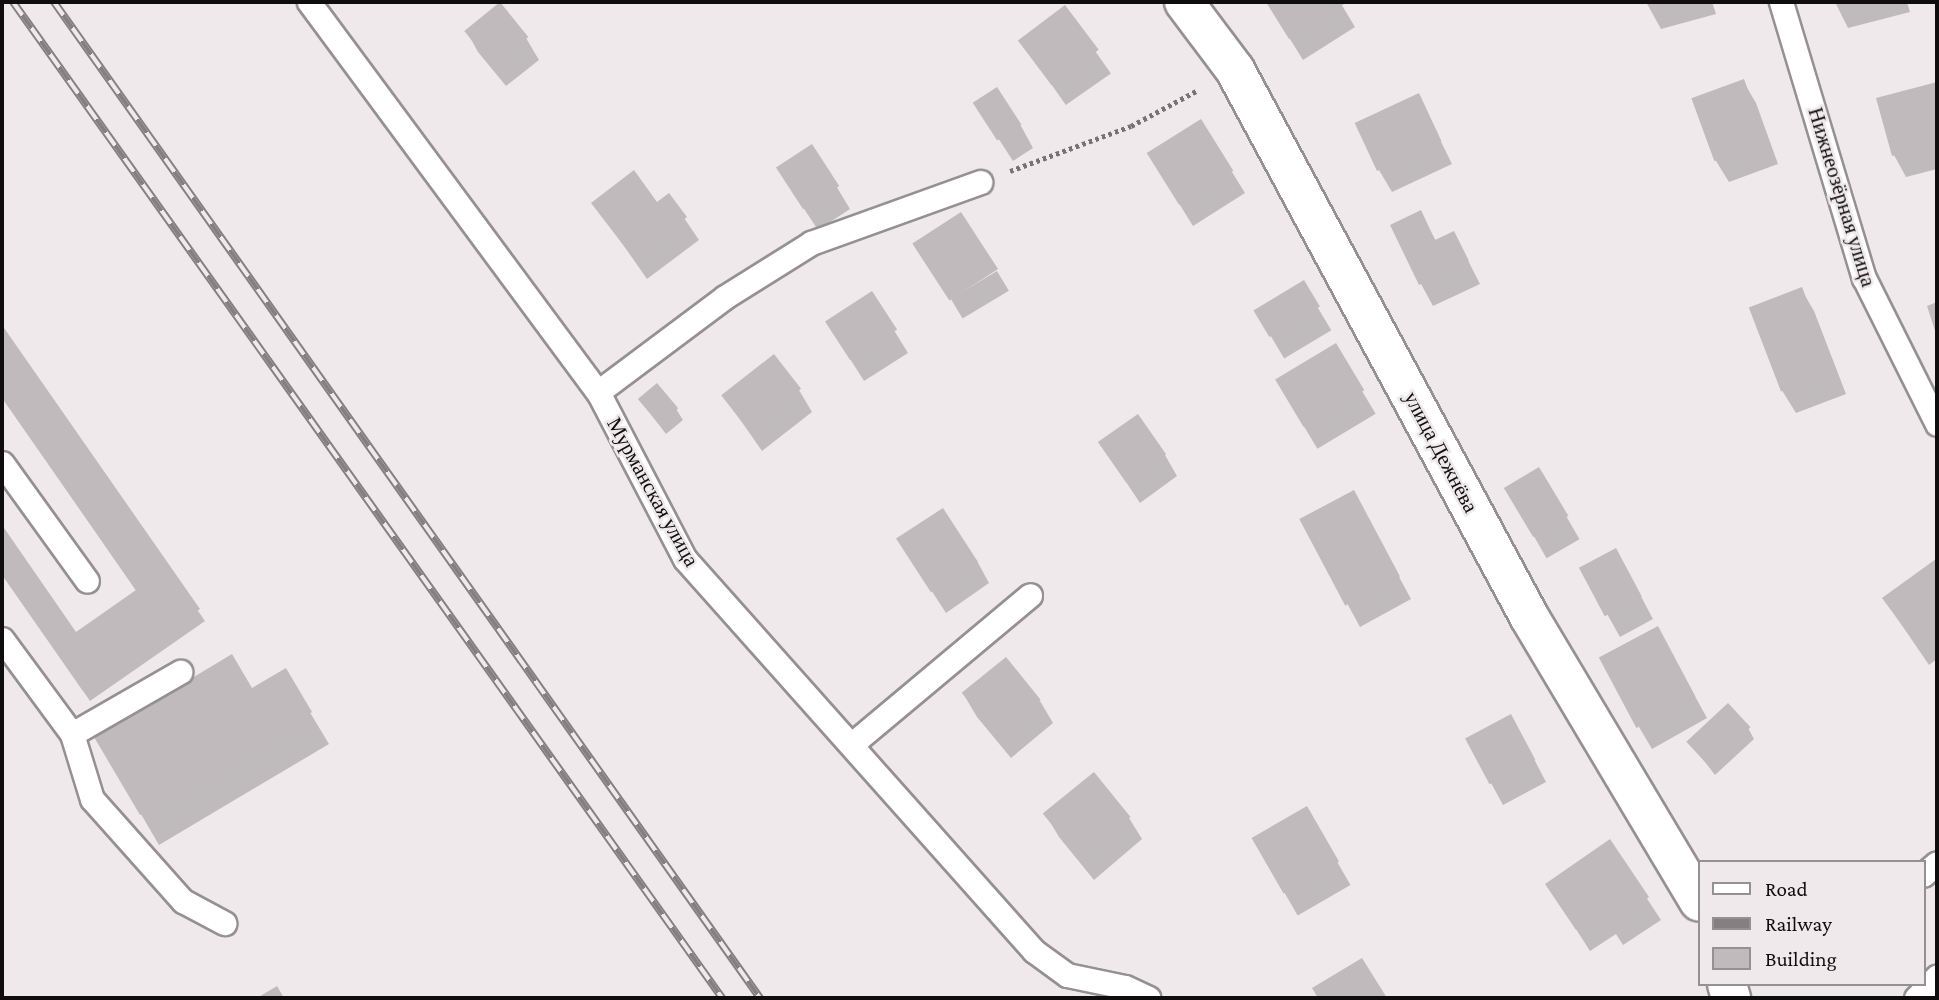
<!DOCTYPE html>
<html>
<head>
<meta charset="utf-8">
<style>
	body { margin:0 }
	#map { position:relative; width:1939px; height:1000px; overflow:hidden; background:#efe9ec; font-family:"Crimson Pro",serif }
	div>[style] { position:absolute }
	.shadow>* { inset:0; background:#0003; transform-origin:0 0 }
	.building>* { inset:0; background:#c0babd; transform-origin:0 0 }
	.path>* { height:4.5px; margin-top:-2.25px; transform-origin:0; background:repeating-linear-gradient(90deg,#777375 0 3.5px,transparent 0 7px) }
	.roads { filter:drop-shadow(2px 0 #969093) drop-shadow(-2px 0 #969093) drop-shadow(0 2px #969093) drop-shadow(0 -2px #969093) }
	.service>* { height:23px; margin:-11.5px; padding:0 11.5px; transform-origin:11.5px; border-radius:11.5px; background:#fff }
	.minor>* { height:38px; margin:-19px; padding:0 19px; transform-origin:19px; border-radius:19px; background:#fff }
	.rail>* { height:8px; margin-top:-4px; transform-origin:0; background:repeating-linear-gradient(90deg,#efe9ec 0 16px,#848082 0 32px); box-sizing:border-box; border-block:2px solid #848082 }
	span { translate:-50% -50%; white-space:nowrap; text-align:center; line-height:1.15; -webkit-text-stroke:5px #efe9ec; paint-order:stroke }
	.street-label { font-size:21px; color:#0f0d0e }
	.frame { position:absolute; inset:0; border:4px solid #0f0d0e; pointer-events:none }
	.legend { position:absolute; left:1698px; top:860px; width:228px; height:126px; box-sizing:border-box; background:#efe9ec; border:2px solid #959193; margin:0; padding:9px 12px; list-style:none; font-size:21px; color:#0f0d0e }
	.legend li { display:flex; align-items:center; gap:14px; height:35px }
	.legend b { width:35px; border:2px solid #959193 }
</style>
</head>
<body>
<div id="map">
	<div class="shadow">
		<div style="clip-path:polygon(1267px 2px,1340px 2px,1355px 27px,1303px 60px)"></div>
		<div style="clip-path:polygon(1646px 2px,1712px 2px,1716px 14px,1661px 29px)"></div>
		<div style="clip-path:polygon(1835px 2px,1907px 2px,1910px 12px,1848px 28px)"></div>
		<div style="left:1065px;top:8px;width:80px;height:55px;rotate:55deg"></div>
		<div style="clip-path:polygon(466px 30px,526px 38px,539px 60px,506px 86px,478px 52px)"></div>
		<div style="clip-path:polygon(1743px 81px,1756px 103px,1778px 164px,1729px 182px,1716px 161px,1694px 100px)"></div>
		<div style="clip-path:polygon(1937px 84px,1937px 169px,1906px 177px,1894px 155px,1879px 99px)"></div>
		<div style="clip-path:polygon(1418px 95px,1452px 164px,1392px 192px,1379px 170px)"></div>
		<div style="clip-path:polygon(976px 104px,1021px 126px,1033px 148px,1013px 161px)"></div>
		<div style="clip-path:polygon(812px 146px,850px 209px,818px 230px,791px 189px)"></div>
		<div style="clip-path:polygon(1232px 172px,1245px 193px,1193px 226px,1162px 176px)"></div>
		<div style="clip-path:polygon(669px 196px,699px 240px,647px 279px,594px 203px,657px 204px)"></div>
		<div style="clip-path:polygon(1420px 213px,1436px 241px,1454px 233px,1480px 284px,1433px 306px,1421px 284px)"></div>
		<div style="left:997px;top:271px;width:23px;height:54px;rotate:59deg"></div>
		<div style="left:1303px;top:283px;width:55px;height:55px;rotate:59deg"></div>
		<div style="clip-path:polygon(1801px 289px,1814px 311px,1846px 394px,1796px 413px,1783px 392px,1751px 309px)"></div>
		<div style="clip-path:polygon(871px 293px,908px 353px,864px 381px,840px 343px)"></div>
		<div style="clip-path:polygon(2px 328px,205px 621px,90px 701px,2px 574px,2px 528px,76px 635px,137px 592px,2px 397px)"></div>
		<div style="left:1335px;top:346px;width:79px;height:68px;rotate:59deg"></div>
		<div style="clip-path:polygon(799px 390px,812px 412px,762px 451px,723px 395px)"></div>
		<div style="clip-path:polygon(640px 400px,676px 409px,683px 420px,666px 434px)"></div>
		<div style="clip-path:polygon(1100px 443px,1165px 455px,1177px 476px,1140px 503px)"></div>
		<div style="left:1539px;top:469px;width:81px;height:38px;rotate:60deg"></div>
		<div style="clip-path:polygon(1365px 514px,1411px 599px,1360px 627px,1348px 605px)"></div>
		<div style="clip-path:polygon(899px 541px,977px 561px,989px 583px,946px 613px)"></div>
		<div style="clip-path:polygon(1935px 561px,1937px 659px,1929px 665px,1884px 599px)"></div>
		<div style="clip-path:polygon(1582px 569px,1628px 572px,1653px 619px,1620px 637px)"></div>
		<div style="clip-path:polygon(1670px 651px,1707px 718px,1652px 749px,1639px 727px)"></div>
		<div style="clip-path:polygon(1006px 660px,1040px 701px,1053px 723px,1011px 758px,977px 717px,964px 695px)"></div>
		<div style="clip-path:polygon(285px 671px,329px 744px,159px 845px,96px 737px,251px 690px)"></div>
		<div style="clip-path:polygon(1748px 728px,1754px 739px,1715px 775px,1689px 741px)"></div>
		<div style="clip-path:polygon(1523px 738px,1546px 782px,1503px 805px,1491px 783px)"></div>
		<div style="left:1306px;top:808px;width:89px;height:61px;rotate:60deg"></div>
		<div style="clip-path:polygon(1046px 815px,1129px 818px,1142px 839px,1094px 880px,1059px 837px)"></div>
		<div style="clip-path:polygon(1610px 842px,1661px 920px,1623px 945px,1616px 934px,1590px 951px,1547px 884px)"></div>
	</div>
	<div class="building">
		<div style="left:500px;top:2px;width:45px;height:46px;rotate:51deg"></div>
		<div style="clip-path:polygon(1266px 2px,1342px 2px,1344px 4px,1289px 39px)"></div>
		<div style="left:1065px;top:5px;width:56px;height:59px;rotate:53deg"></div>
		<div style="left:1744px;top:79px;width:67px;height:56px;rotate:70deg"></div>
		<div style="clip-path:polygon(1937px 82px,1937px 144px,1892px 156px,1876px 98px)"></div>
		<div style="left:997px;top:87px;width:45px;height:29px;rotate:57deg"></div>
		<div style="left:1419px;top:93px;width:53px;height:71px;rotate:65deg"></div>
		<div style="left:1201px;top:119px;width:61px;height:64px;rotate:58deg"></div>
		<div style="left:812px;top:144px;width:50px;height:43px;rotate:57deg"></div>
		<div style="clip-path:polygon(634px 170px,657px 202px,669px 193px,687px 217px,634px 259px,591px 203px)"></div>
		<div style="clip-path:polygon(1421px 210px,1435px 240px,1454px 231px,1469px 261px,1419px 285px,1390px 225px)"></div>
		<div style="left:961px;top:212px;width:68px;height:58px;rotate:57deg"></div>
		<div style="left:1304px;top:280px;width:31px;height:59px;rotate:59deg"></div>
		<div style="left:1802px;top:287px;width:90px;height:57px;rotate:69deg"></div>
		<div style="left:872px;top:291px;width:46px;height:56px;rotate:57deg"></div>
		<div style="clip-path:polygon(1937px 302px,1937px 337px,1927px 306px)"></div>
		<div style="clip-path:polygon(2px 325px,200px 609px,83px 691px,2px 575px,2px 525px,76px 632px,136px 590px,2px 398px)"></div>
		<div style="left:1336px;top:343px;width:55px;height:71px;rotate:59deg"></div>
		<div style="left:774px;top:354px;width:44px;height:67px;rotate:52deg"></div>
		<div style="left:657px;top:383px;width:33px;height:25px;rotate:50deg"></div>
		<div style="left:1138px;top:414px;width:49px;height:49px;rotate:55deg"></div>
		<div style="left:1539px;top:467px;width:57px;height:41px;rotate:59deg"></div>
		<div style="left:1354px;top:490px;width:98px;height:62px;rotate:62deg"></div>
		<div style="left:943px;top:508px;width:64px;height:56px;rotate:57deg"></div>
		<div style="left:1616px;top:548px;width:55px;height:42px;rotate:62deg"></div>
		<div style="clip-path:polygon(1936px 559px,1937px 629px,1916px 644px,1882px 598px)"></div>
		<div style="left:1658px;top:626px;width:80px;height:67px;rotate:62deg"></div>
		<div style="clip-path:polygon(232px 654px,252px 688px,286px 668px,312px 712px,140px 815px,94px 737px)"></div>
		<div style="left:1006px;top:657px;width:55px;height:57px;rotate:51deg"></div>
		<div style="left:1728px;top:703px;width:33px;height:57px;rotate:47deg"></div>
		<div style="left:1511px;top:714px;width:52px;height:52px;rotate:62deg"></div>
		<div style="left:1094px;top:772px;width:58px;height:66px;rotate:51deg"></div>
		<div style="left:1307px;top:806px;width:64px;height:64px;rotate:60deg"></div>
		<div style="clip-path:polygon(1610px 839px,1649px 897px,1609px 925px,1602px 913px,1576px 930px,1545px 884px)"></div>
		<div style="clip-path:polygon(1362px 958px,1387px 998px,1318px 998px,1312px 988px)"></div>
		<div style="clip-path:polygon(277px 986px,284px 998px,257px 998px)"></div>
	</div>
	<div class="path">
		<div style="left:1010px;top:171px;width:129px;rotate:-20.4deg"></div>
		<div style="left:1131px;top:126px;width:76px;rotate:-28.2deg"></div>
	</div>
	<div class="roads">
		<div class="service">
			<div style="left:309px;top:2px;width:485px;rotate:53.5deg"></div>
			<div style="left:598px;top:392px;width:188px;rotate:62.5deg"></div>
			<div style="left:685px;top:559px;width:525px;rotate:48.32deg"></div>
			<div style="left:1034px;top:951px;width:41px;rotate:36deg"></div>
			<div style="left:1067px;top:975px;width:59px;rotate:11.7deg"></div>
			<div style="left:1125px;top:987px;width:26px;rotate:25deg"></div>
			<div style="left:1781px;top:2px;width:288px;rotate:73.3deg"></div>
			<div style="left:1864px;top:278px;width:163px;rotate:63.4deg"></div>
			<div style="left:598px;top:392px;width:159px;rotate:-36.8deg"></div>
			<div style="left:725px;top:297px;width:102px;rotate:-32.1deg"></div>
			<div style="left:811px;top:243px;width:180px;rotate:-19.8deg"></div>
			<div style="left:2px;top:463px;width:145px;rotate:54.2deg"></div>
			<div style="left:2px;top:639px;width:118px;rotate:53.6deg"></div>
			<div style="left:72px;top:734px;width:68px;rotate:72.9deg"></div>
			<div style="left:92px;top:799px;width:137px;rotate:48.3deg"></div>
			<div style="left:183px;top:901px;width:47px;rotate:28.2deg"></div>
			<div style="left:72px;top:734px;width:125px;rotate:-29.9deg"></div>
			<div style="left:852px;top:744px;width:232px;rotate:-39.9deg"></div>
			<div style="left:1923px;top:875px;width:18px;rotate:-41deg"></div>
			<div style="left:1916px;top:998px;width:30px;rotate:-46deg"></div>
		</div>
		<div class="minor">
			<div style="left:1184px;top:2px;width:85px;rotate:53.1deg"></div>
			<div style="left:1235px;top:70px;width:622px;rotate:61.71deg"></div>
			<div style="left:1530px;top:618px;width:330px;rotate:59.2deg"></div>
			<div style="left:1727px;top:984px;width:15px;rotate:74deg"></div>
		</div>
	</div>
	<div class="rail">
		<div style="left:13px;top:2px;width:1223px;rotate:54.55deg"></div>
		<div style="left:54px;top:2px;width:1221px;rotate:54.67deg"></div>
	</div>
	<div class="street-label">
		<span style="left:1842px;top:197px;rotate:73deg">Нижнеозёрная улица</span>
		<span style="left:1441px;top:452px;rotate:62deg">улица Дежнёва</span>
		<span style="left:653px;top:492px;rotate:61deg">Мурманская улица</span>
	</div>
	<div class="frame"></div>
	<ul class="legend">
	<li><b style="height:9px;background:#fff"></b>Road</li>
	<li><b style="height:9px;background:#848082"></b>Railway</li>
	<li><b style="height:19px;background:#c0babd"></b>Building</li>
	</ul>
</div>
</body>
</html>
